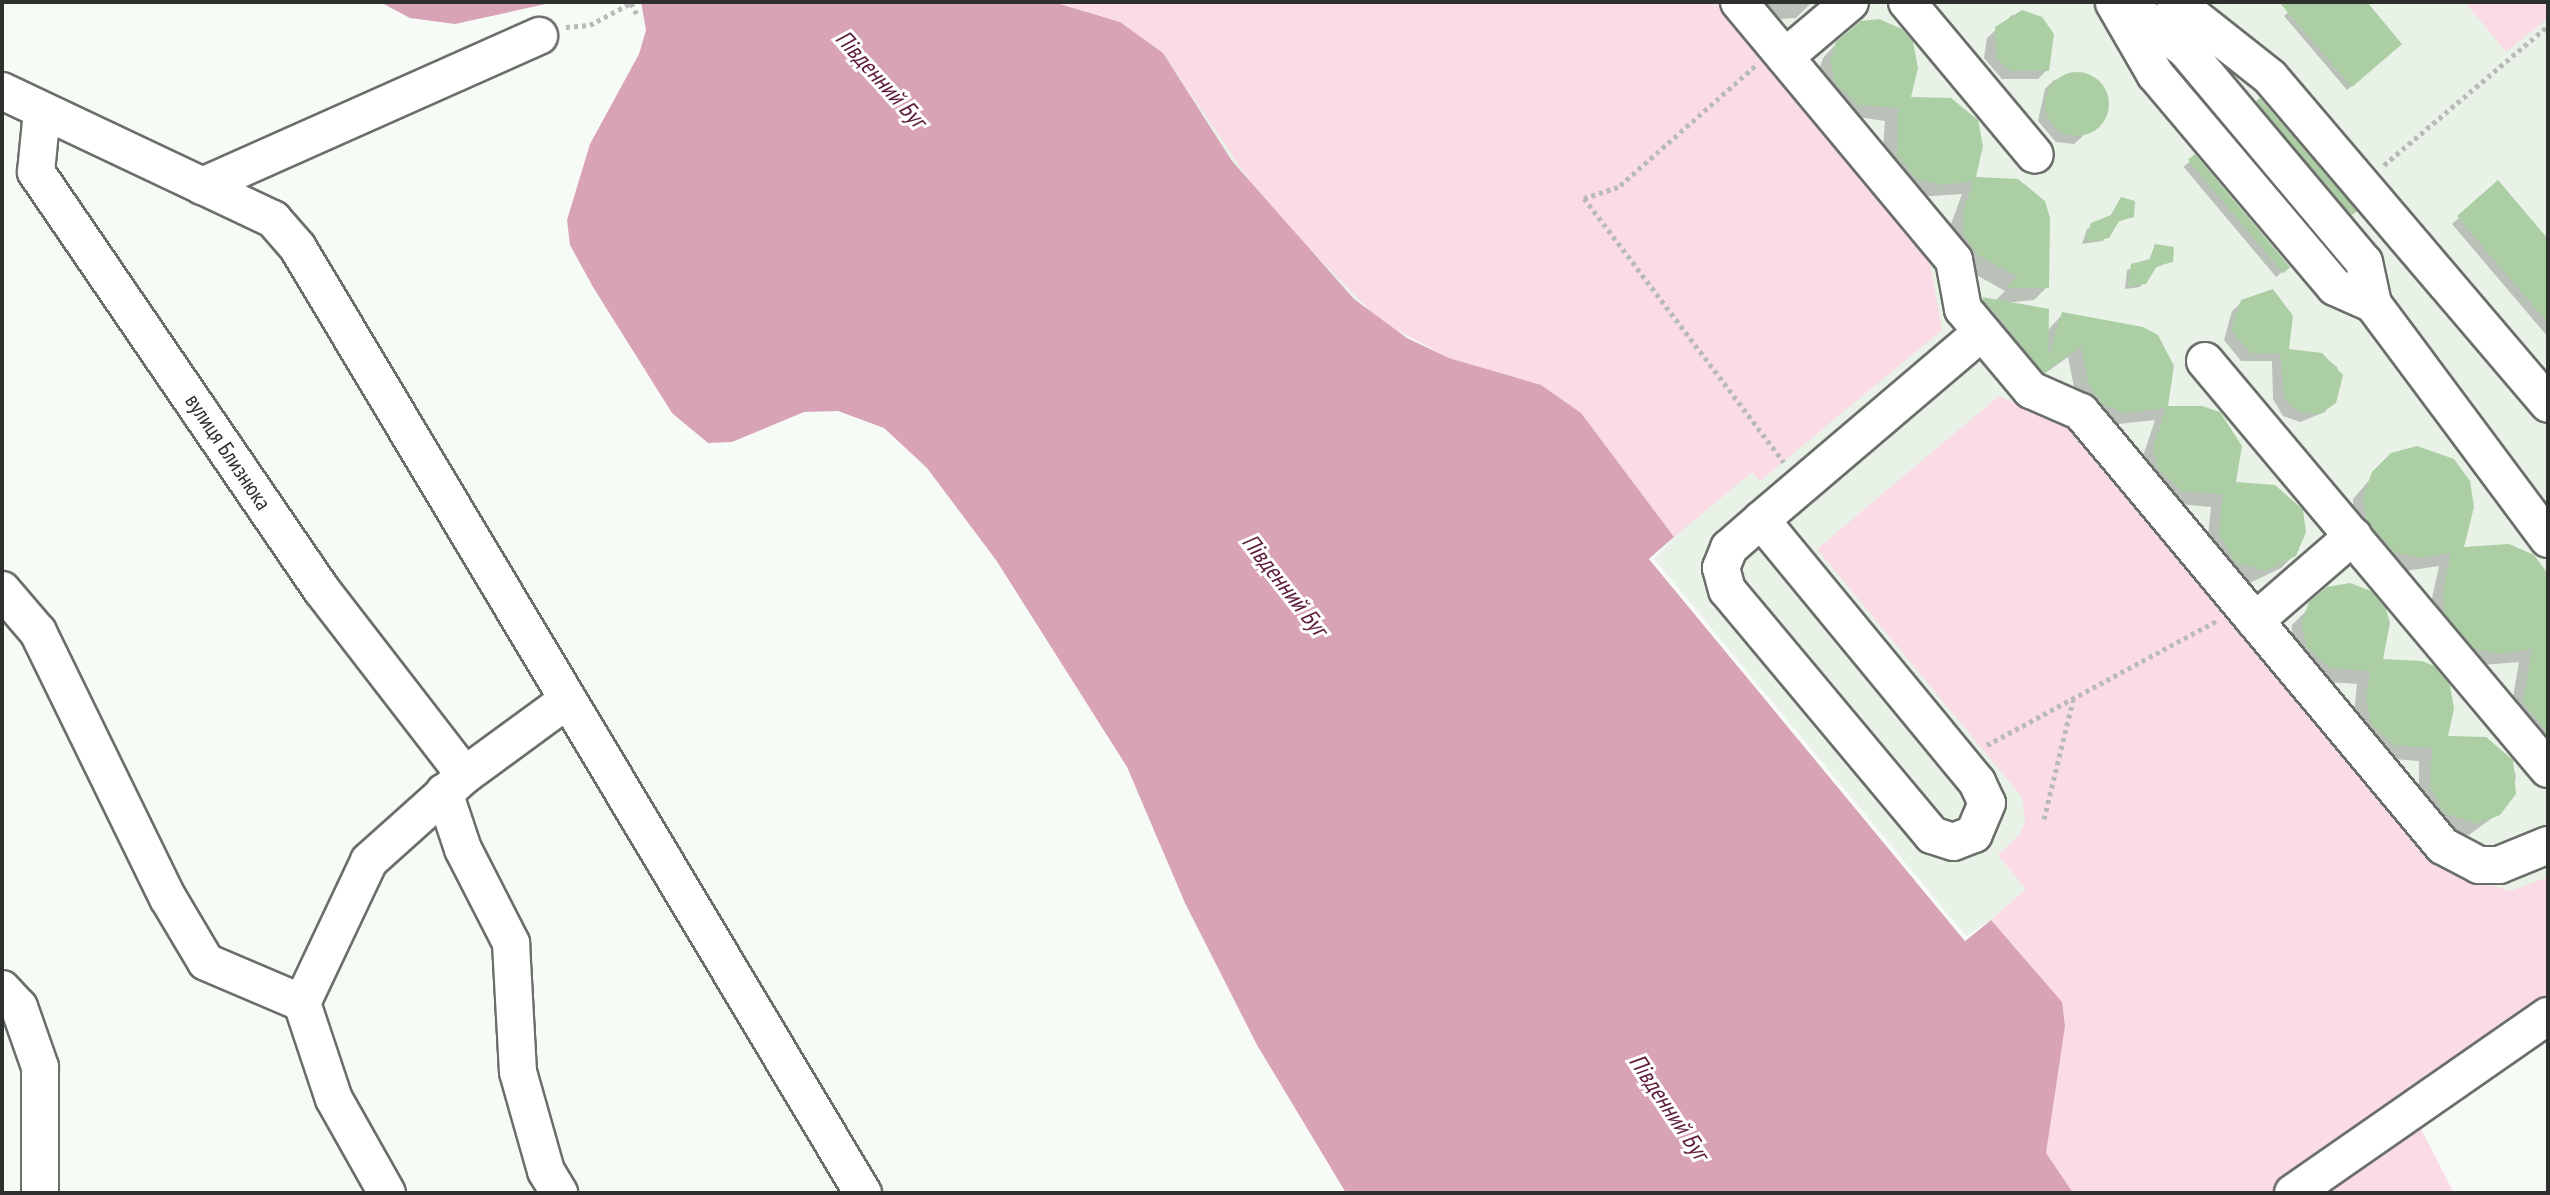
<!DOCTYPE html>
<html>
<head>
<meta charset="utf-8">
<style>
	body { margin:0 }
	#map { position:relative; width:2550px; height:1195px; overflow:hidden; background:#f7fbf6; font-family:"PT Sans Narrow",sans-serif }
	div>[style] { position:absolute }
	.built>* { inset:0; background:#e8f2e6 }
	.green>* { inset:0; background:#fadbe6 }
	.water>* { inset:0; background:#d9a3b7 }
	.pier>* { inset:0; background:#f7fbf6 }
	.shadow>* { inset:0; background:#0003; transform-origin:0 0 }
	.building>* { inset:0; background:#accea4; transform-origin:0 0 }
	.round { border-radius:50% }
	.path>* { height:5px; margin-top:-2.5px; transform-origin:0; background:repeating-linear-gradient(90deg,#b8bbb7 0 4px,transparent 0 8px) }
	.roads { filter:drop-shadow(2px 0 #6b6f6a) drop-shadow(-2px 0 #6b6f6a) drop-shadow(0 2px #6b6f6a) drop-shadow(0 -2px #6b6f6a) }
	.minor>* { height:36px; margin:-18px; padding:0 18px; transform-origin:18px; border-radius:18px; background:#fff }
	span { translate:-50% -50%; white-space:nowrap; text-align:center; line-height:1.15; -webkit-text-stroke:6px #fff; paint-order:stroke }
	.street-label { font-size:22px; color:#2e302e }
	.water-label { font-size:24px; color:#5d1d3b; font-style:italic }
	.frame { position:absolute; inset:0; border:4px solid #2e302e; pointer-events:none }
</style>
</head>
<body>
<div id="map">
	<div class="built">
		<div style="clip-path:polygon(1053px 2px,2548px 2px,2548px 886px,2073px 1193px,2062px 1048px,1965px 941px,1649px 559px,1581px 413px,1354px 299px,1264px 202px)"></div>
	</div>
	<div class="green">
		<div style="clip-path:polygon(1053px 2px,1731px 2px,1925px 235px,1942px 330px,1760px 481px,1752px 472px,1674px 537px,1581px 413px,1541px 385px,1449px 358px,1380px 321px,1264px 202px,1163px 53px,1120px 22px)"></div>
		<div style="clip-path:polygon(2465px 2px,2548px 2px,2548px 18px,2506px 52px)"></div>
		<div style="clip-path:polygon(1999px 396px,2090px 434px,2471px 879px,2510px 891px,2548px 877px,2548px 1001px,2275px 1193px,2073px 1193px,2057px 1174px,2046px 1153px,2046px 1136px,2065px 1026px,2062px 1002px,1991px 920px,2026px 889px,1998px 855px,2020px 834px,2025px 822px,2022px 797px,1817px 549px)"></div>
		<div style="clip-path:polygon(2421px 1129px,2454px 1193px,2325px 1193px)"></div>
	</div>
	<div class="water">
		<div style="clip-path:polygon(380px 2px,555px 2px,455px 24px,410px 18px)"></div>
		<div style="clip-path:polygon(641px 2px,1053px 2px,1120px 22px,1163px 53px,1232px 161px,1354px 299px,1407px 338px,1449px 358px,1541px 385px,1581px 413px,1674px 537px,1649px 559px,1965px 941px,1991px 920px,2062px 1002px,2065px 1026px,2046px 1153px,2073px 1193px,1346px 1193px,1257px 1045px,1185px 903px,1127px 767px,996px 560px,927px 468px,884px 428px,838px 411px,804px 412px,732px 442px,708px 443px,672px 413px,593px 287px,570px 245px,567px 220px,590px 144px,639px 54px,646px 30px)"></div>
	</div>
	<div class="pier">
		<div style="clip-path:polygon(1674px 537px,1654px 559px,1966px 936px,1991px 920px,1965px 941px,1649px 559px)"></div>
	</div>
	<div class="shadow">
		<div style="clip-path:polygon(1742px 2px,1812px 2px,1796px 18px,1763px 20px)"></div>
		<div style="clip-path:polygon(2300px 2px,2364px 2px,2400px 44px,2347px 90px,2284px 16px)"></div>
		<div style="clip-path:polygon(2032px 14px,2047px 70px,2038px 79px,2002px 79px,1984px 58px,1987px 38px,2012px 15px)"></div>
		<div style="clip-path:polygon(1837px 43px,1909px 99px,1974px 179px,2047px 287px,2034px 300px,2005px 303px,2047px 331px,2063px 314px,2165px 408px,2202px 408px,2233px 484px,2294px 555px,2281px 568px,2250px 583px,2221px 573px,2207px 546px,2211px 507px,2169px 503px,2141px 462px,2155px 420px,2110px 425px,2076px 397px,2068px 357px,2030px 384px,1971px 311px,1983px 299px,1995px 301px,2005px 291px,1964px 268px,1952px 249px,1950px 227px,1962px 194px,1918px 197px,1882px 161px,1885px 121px,1838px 114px,1817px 76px,1823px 58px)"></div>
		<div style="clip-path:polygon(2086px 77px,2102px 89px,2105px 116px,2074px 144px,2056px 142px,2038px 121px,2045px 89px,2054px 80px)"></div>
		<div style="left:2260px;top:101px;width:145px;height:11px;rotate:49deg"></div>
		<div style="left:2195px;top:157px;width:144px;height:15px;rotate:50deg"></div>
		<div style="clip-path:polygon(2498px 183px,2548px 242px,2548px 337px,2452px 224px)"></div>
		<div style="clip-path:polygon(2121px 199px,2132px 216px,2115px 223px,2103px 241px,2082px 244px,2087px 229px,2109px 218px)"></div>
		<div style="clip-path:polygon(2155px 246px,2171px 261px,2153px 269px,2140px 287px,2125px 289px,2127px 270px,2148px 262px)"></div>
		<div style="clip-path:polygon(2242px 302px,2286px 350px,2321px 355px,2337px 367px,2341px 385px,2325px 412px,2300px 422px,2283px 416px,2273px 399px,2272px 361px,2241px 361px,2224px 340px,2232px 311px)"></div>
		<div style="clip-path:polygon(2378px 470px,2462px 550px,2548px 585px,2548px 760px,2511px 709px,2519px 662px,2471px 666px,2430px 608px,2439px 566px,2405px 571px,2380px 565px,2353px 534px,2353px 499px)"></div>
		<div style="clip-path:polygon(2306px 611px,2381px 661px,2446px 738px,2511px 761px,2516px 776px,2510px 801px,2496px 815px,2469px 835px,2437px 831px,2419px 808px,2419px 761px,2381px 758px,2353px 724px,2357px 684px,2316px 681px,2291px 655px,2292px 625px)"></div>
	</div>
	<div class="building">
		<div style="clip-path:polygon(2279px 2px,2367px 2px,2402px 44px,2352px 87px)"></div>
		<div style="clip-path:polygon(2022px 10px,2042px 17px,2054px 34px,2049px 71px,2012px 71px,1997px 59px,1995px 27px)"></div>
		<div style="clip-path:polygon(1879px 19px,1902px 29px,1913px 42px,1918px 68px,1911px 97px,1951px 98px,1978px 120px,1983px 146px,1976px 177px,2018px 179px,2045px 201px,2050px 218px,2049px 288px,2005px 288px,2018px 277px,1978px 255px,1964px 235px,1963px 211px,1974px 181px,1941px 185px,1916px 179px,1897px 155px,1898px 108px,1859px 105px,1835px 84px,1830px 61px,1836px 42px,1861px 21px)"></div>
		<div class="round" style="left:2045px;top:72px;width:64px;height:64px"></div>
		<div style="clip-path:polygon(2260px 98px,2357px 211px,2352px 215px,2256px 101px)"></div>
		<div style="left:2195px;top:154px;width:148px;height:9px;rotate:50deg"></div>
		<div style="clip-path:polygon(2498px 180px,2548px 239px,2548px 323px,2457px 216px)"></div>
		<div style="clip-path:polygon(2121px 197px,2135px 201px,2134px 217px,2119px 221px,2109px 238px,2085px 242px,2091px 223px,2111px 215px)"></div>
		<div style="clip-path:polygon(2155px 244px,2174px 247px,2173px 262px,2157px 266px,2146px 284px,2128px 286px,2131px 264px,2150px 259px)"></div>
		<div style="clip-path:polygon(2273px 289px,2293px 316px,2289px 349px,2322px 353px,2343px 375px,2336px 403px,2320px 414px,2300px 412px,2285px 400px,2280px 353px,2251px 353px,2231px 330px,2241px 300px)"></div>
		<div style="clip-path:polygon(1982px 297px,2049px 309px,2048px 357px,2062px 312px,2143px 327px,2158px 335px,2174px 366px,2168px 406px,2202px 406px,2220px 412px,2242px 446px,2236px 482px,2275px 485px,2303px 510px,2306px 532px,2296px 556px,2265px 571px,2234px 561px,2219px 533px,2223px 494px,2183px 491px,2159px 470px,2153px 448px,2166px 408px,2124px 413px,2101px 403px,2088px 383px,2081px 346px,2044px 373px)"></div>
		<div style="clip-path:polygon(2417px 446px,2454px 459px,2470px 481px,2474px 507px,2464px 547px,2509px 544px,2534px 555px,2548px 574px,2548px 734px,2523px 702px,2532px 649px,2499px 654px,2474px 648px,2445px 614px,2443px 593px,2451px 553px,2420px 558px,2394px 552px,2366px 519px,2363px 497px,2372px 472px,2391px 453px)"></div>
		<div style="clip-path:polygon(2350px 583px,2371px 591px,2386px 609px,2390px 623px,2383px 659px,2422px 661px,2434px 666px,2450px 685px,2454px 709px,2448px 736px,2486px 737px,2513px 760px,2516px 794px,2500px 815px,2476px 824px,2445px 813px,2430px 786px,2432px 748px,2395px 745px,2371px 724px,2366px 701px,2370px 671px,2330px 668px,2307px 647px,2301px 625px,2309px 602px,2327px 587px)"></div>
	</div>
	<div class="path">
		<div style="left:631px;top:3px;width:15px;rotate:62deg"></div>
		<div style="left:566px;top:27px;width:24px;rotate:-5deg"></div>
		<div style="left:590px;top:25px;width:47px;rotate:-28.2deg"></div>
		<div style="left:1755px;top:66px;width:183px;rotate:138.5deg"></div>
		<div style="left:1618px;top:187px;width:36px;rotate:162deg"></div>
		<div style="left:1584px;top:198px;width:331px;rotate:52.9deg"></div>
		<div style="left:2384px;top:165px;width:215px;rotate:-40.3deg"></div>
		<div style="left:1987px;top:745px;width:263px;rotate:-28.4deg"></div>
		<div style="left:2044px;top:819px;width:122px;rotate:-76.3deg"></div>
	</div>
	<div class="roads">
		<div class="minor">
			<div style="left:1739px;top:2px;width:336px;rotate:50.2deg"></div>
			<div style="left:1954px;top:260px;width:50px;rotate:79.6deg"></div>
			<div style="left:1963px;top:309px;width:106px;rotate:50deg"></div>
			<div style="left:2031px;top:390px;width:55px;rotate:23.7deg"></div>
			<div style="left:2081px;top:412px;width:565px;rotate:50.17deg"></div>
			<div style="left:2443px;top:846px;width:41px;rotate:27.8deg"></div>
			<div style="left:2479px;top:865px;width:20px"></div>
			<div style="left:2499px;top:865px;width:53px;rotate:-22.2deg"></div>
			<div style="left:1907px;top:2px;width:199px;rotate:50.1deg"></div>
			<div style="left:2123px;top:2px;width:78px;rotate:37.2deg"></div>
			<div style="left:2185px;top:49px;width:278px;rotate:50deg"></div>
			<div style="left:2364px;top:262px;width:43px;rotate:77.9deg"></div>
			<div style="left:2373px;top:304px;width:293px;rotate:53.3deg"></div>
			<div style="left:2175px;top:2px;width:121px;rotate:38.3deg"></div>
			<div style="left:2270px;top:77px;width:429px;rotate:49.6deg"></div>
			<div style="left:2114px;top:3px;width:82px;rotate:60deg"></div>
			<div style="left:2155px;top:74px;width:279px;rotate:49.8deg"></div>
			<div style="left:2335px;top:287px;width:42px;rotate:24.1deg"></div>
			<div style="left:1785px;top:57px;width:85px;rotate:-40.2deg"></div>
			<div style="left:2px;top:91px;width:300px;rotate:25.3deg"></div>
			<div style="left:273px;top:219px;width:38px;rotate:49deg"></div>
			<div style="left:298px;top:248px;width:1101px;rotate:59.13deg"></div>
			<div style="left:42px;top:111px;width:61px;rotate:95.6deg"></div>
			<div style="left:36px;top:172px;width:505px;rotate:55.65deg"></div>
			<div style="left:321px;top:589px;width:235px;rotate:52.3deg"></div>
			<div style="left:202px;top:186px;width:369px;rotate:-24deg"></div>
			<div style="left:2205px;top:361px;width:533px;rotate:49.95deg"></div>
			<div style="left:1761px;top:520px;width:340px;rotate:50.5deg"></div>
			<div style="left:1977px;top:782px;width:23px;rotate:65deg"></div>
			<div style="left:1987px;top:803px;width:34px;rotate:113deg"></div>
			<div style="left:1974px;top:834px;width:22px;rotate:159deg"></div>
			<div style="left:1953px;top:842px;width:22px;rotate:-162deg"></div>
			<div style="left:1932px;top:835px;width:319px;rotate:-129.9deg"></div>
			<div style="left:1727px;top:590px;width:23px;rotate:-105deg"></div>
			<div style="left:1721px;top:568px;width:22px;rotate:-68deg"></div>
			<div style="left:1729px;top:548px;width:43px;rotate:-41.2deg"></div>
			<div style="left:1761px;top:520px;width:290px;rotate:-40.4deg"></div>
			<div style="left:2px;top:590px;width:55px;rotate:49.4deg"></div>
			<div style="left:38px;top:632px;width:296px;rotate:64deg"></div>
			<div style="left:168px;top:898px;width:74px;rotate:59.3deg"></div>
			<div style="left:206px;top:962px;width:104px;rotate:23.1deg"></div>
			<div style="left:302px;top:1003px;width:101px;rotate:71.6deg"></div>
			<div style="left:334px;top:1099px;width:108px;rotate:60.6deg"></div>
			<div style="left:2255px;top:621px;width:130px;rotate:-40.9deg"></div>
			<div style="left:444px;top:792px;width:60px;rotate:71.6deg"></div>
			<div style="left:463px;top:849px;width:106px;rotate:62.9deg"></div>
			<div style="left:511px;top:943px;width:129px;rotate:86.9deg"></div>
			<div style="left:518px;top:1072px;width:103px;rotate:74.2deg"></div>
			<div style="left:546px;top:1171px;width:26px;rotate:59deg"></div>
			<div style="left:2px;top:989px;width:25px;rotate:47deg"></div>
			<div style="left:19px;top:1007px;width:64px;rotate:70.7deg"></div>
			<div style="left:40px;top:1067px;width:126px;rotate:90deg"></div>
			<div style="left:302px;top:1003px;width:157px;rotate:-64.7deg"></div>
			<div style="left:369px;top:861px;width:129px;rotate:-41.9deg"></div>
			<div style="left:465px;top:775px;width:125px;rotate:-36.2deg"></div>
			<div style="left:2293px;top:1193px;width:310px;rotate:-34.8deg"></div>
		</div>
	</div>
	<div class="street-label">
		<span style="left:228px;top:452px;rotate:56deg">вулиця Близнюка</span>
	</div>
	<div class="water-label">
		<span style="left:881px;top:79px;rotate:48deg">Південний Буг</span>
		<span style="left:1285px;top:585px;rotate:52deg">Південний Буг</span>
		<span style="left:1669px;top:1107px;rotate:56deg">Південний Буг</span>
	</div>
	<div class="frame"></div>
</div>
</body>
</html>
